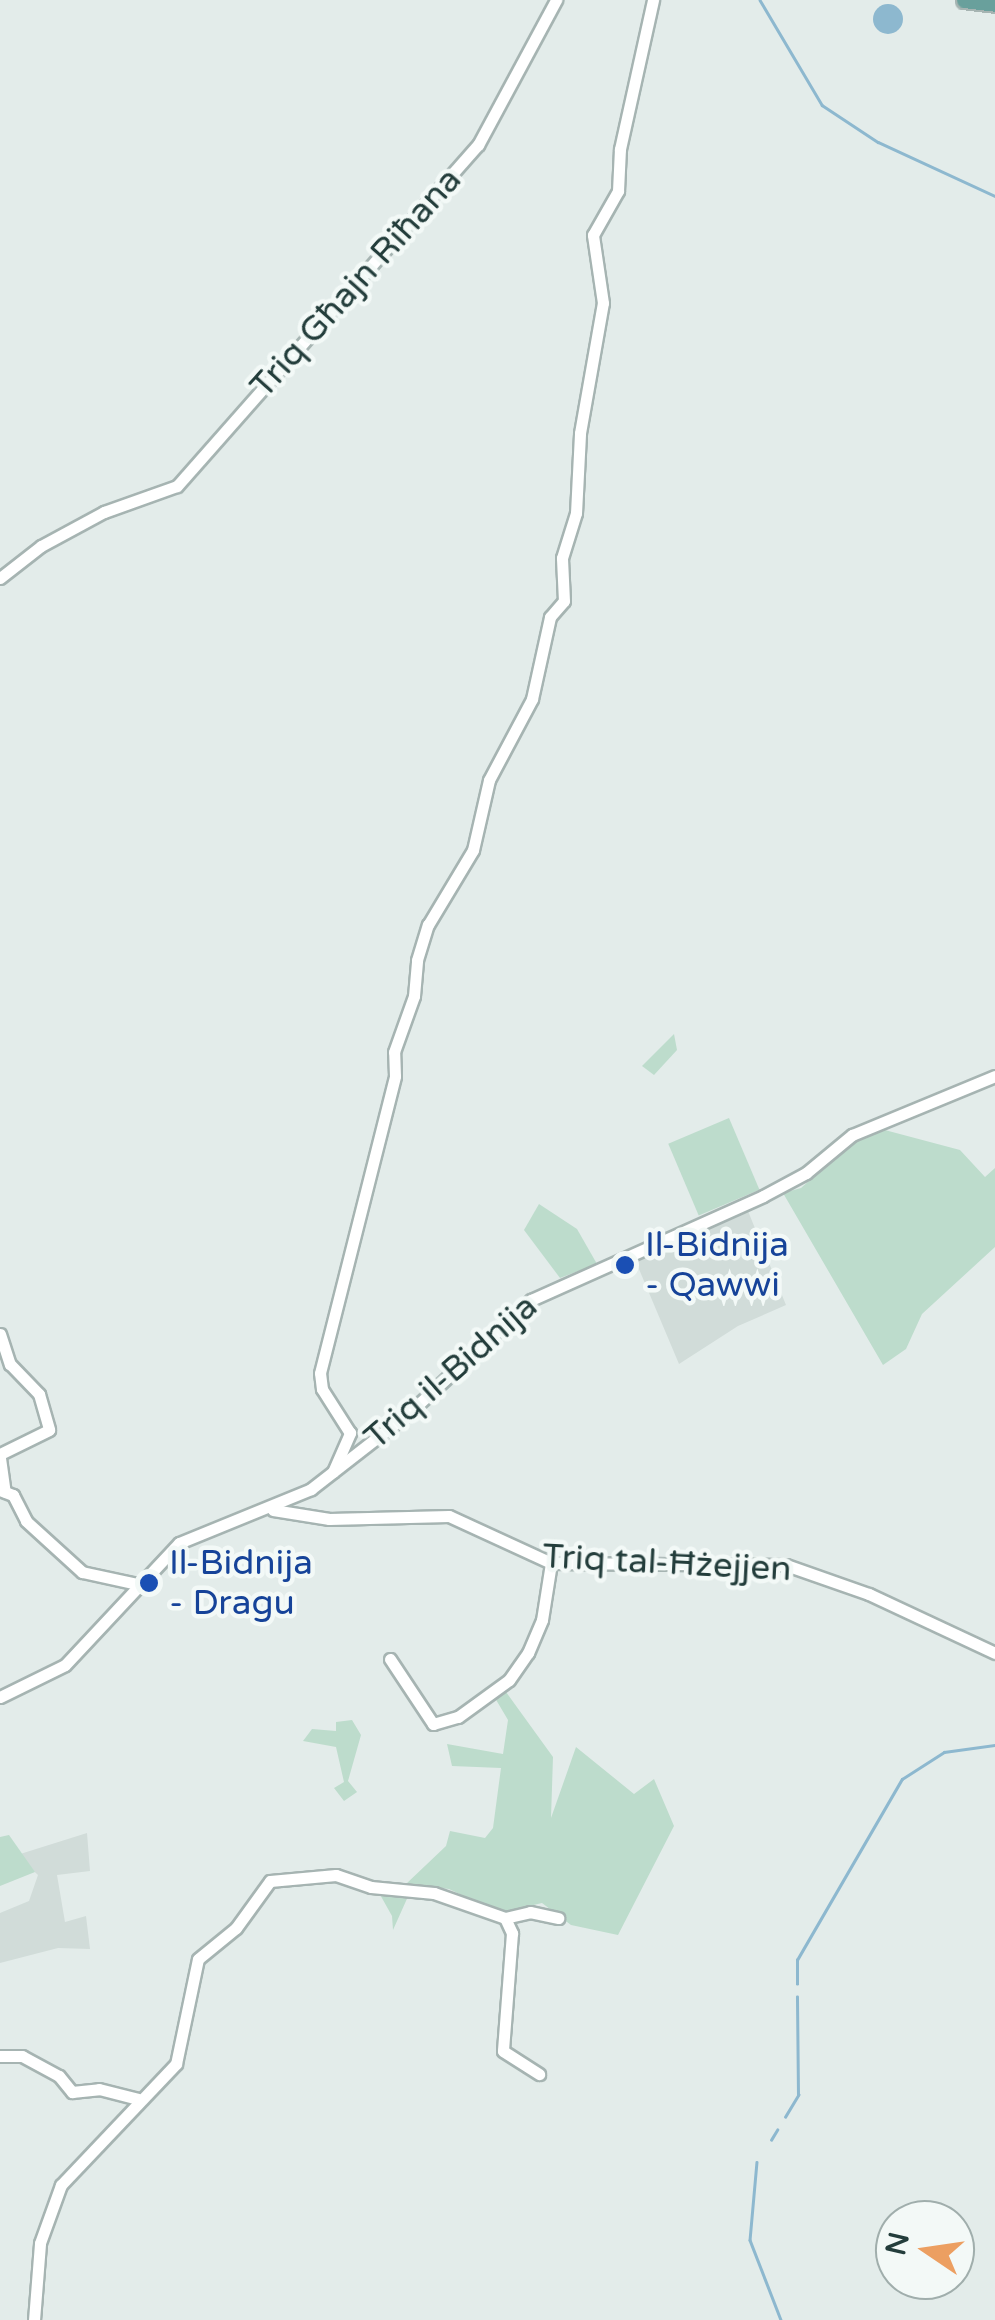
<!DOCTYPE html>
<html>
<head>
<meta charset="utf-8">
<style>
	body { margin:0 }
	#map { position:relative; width:995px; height:2320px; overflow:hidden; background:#e3ecea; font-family:"Varela Round",sans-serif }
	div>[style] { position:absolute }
	.built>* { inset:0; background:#d1dcd9 }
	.green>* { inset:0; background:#bddccc; transform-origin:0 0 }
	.water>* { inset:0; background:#8db8cf }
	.round { border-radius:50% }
	.stream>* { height:2.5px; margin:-1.25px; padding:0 1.25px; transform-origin:1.25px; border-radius:1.25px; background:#8db8cf }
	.roads { filter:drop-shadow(2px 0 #a6b4b2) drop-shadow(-2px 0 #a6b4b2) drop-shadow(0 2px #a6b4b2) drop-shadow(0 -2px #a6b4b2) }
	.minor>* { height:11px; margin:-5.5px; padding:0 5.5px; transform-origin:5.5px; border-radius:5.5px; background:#fff }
	.major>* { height:15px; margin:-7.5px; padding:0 7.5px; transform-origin:7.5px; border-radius:7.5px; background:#69a09c }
	.dots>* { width:28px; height:28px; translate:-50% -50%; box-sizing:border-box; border:5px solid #f3f9f7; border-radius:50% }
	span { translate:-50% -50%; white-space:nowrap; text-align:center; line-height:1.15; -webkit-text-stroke:9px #f3f9f7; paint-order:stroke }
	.street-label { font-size:35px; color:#233d3b }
	.transit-label { font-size:35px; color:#164399 }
	.left { translate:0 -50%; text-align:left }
	.north { position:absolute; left:875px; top:2200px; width:100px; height:100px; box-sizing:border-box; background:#f3f9f7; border:2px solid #a0aeac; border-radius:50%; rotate:283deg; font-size:28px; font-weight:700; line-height:40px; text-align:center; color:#233d3b }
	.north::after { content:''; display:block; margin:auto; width:35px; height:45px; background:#ec9f61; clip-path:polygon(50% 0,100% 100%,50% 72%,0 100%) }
</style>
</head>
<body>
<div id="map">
	<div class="built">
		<div style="clip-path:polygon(748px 1211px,786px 1305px,738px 1326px,679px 1364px,636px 1262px)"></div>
		<div style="clip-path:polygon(87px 1833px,90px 1871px,57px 1875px,65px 1922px,86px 1916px,90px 1949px,58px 1948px,0 1963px,0 1913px,29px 1901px,38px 1875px,17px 1855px)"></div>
	</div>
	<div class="green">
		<div style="clip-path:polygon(674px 1034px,677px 1050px,654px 1075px,642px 1066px)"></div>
		<div style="left:729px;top:1118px;width:78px;height:66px;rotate:67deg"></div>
		<div style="clip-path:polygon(881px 1129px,960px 1150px,985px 1177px,995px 1168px,995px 1247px,922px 1314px,906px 1349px,883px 1365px,783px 1193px,801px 1188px,847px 1147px)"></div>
		<div style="clip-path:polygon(539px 1204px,577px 1229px,597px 1264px,560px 1278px,524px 1230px)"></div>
		<div style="clip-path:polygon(506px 1692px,553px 1757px,551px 1818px,576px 1747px,634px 1794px,654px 1779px,674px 1826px,618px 1935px,571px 1925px,542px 1903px,499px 1913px,449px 1889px,406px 1884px,446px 1846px,450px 1831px,485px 1838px,493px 1828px,501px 1768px,452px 1766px,447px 1744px,503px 1754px,508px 1720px,495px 1698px)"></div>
		<div style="clip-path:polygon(352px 1720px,361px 1735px,348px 1781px,357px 1792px,344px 1801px,334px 1788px,344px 1782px,336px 1747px,303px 1741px,312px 1729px,336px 1731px,336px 1722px)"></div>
		<div style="clip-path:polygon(9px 1835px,35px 1872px,0 1886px,0 1837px)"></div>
		<div style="clip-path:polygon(378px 1891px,410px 1892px,393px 1930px,392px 1916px)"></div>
	</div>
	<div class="water">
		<div class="round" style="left:873px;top:4px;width:30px;height:30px"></div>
	</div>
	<div class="stream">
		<div style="left:760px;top:0;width:122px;rotate:59.4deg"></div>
		<div style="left:822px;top:105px;width:67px;rotate:33.5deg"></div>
		<div style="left:878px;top:142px;width:129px;rotate:24.8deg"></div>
		<div style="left:797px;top:1984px;width:24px;rotate:-90deg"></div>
		<div style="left:797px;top:1960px;width:209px;rotate:-59.9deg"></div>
		<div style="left:902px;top:1779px;width:50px;rotate:-32.7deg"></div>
		<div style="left:944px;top:1752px;width:51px;rotate:-7.8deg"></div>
		<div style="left:785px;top:2117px;width:26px;rotate:-59deg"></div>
		<div style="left:798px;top:2095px;width:98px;rotate:-90.6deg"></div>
		<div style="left:771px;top:2140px;width:12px;rotate:-59deg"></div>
		<div style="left:757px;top:2162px;width:78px;rotate:95.1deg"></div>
		<div style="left:750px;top:2240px;width:86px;rotate:68.8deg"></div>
	</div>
	<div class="roads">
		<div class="minor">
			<div style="left:0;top:578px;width:52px;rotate:-38deg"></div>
			<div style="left:41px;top:546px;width:72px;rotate:-28.4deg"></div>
			<div style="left:104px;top:512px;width:77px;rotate:-19.6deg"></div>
			<div style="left:177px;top:486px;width:455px;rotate:-48.6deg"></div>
			<div style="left:478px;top:145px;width:165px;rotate:-61.7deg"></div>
			<div style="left:0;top:1334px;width:32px;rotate:72deg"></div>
			<div style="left:10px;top:1364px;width:42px;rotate:46deg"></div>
			<div style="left:39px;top:1394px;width:37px;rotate:74deg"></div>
			<div style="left:49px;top:1430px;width:55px;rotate:153.9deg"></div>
			<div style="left:0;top:1458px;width:34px;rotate:82deg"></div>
			<div style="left:333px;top:1472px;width:43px;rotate:-66.4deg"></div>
			<div style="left:350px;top:1433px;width:52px;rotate:-122.5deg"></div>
			<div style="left:322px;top:1389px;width:16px;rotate:-97deg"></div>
			<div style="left:320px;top:1373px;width:306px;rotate:-75.8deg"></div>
			<div style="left:395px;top:1076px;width:24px;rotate:-92deg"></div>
			<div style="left:394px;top:1052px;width:59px;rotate:-70.3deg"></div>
			<div style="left:414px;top:996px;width:36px;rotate:-85deg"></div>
			<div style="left:417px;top:960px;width:37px;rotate:-73deg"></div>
			<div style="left:428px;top:925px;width:87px;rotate:-59deg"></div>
			<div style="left:473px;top:850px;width:72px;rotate:-77.1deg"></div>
			<div style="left:489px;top:780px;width:92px;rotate:-62deg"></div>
			<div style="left:532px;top:699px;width:84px;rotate:-77.6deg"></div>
			<div style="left:550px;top:617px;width:21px;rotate:-49deg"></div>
			<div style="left:564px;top:601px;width:43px;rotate:-92.7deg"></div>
			<div style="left:562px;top:558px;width:47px;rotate:-72.7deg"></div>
			<div style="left:576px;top:513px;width:80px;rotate:-87.1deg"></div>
			<div style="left:580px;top:433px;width:132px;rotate:-80deg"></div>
			<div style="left:603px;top:303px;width:69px;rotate:-98.4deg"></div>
			<div style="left:593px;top:235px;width:51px;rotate:-60.4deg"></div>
			<div style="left:618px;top:191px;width:42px;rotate:-87.3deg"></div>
			<div style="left:620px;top:149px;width:153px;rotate:-77.5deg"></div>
			<div style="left:0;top:1490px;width:14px;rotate:21deg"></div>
			<div style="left:13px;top:1495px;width:29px;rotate:63deg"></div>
			<div style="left:26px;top:1521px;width:76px;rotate:42.3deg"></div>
			<div style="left:82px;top:1572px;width:56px;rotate:12.3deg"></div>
			<div style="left:273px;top:1510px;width:57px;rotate:9.1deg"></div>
			<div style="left:329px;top:1519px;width:120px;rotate:-1.4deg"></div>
			<div style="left:449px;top:1516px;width:112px;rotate:24.7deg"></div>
			<div style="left:551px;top:1563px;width:235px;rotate:0.5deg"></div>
			<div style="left:786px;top:1565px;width:88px;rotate:19.3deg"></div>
			<div style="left:869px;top:1594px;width:139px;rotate:25.1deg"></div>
			<div style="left:390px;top:1659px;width:78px;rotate:56.5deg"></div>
			<div style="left:433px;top:1724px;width:26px;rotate:-16deg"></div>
			<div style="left:458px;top:1717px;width:63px;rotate:-36deg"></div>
			<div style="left:509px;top:1680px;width:33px;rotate:-55deg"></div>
			<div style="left:528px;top:1653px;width:36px;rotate:-67deg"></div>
			<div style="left:542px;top:1620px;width:58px;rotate:-81deg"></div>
			<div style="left:0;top:1697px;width:72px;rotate:-26.2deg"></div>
			<div style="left:65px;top:1665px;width:167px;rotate:-46.9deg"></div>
			<div style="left:179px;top:1543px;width:143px;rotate:-22.2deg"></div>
			<div style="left:311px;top:1489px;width:125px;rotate:-37.9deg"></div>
			<div style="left:410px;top:1412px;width:165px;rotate:-42.8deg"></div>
			<div style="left:531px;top:1300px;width:254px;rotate:-24.1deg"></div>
			<div style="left:763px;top:1196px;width:49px;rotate:-28.1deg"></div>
			<div style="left:806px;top:1173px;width:60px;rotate:-39.6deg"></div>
			<div style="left:852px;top:1135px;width:155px;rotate:-22.4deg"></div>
			<div style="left:505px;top:1918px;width:17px;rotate:65deg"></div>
			<div style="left:512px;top:1933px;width:118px;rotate:94.4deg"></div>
			<div style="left:503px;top:2051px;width:43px;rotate:32.6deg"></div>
			<div style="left:0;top:2056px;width:22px"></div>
			<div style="left:22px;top:2056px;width:42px;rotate:28.4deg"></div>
			<div style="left:59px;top:2076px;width:21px;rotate:51deg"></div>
			<div style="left:72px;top:2092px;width:27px;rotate:-6deg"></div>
			<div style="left:99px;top:2089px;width:40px;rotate:14.4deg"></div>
			<div style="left:34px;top:2320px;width:77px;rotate:-85.5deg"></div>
			<div style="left:40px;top:2243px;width:62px;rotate:-70.1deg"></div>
			<div style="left:61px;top:2185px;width:167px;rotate:-46.5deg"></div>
			<div style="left:176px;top:2064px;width:107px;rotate:-78.2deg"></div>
			<div style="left:198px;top:1959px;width:49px;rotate:-39.2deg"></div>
			<div style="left:236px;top:1928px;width:58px;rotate:-54.1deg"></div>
			<div style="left:270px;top:1881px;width:66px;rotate:-5.2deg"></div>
			<div style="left:336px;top:1875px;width:37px;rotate:19deg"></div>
			<div style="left:371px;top:1887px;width:63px;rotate:5.4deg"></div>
			<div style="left:434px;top:1893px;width:75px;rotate:19.4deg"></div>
			<div style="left:505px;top:1918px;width:26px;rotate:-13deg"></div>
			<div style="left:530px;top:1912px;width:29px;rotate:12deg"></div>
		</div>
		<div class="major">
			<div style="left:964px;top:0;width:31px;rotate:7deg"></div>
		</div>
	</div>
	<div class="dots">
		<div style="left:625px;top:1265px;background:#1a4fb4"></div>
		<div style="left:149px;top:1583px;background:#1a4fb4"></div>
	</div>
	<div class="street-label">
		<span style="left:356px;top:283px;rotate:-48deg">Triq Għajn Riħana</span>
		<span style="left:451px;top:1372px;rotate:-41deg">Triq il-Bidnija</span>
		<span style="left:667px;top:1563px;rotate:3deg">Triq tal-Ħżejjen</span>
	</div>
	<div class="transit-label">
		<span class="left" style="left:645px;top:1265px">Il-Bidnija<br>- Qawwi</span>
		<span class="left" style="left:169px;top:1583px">Il-Bidnija<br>- Dragu</span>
	</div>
	<div class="north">N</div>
</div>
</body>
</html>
